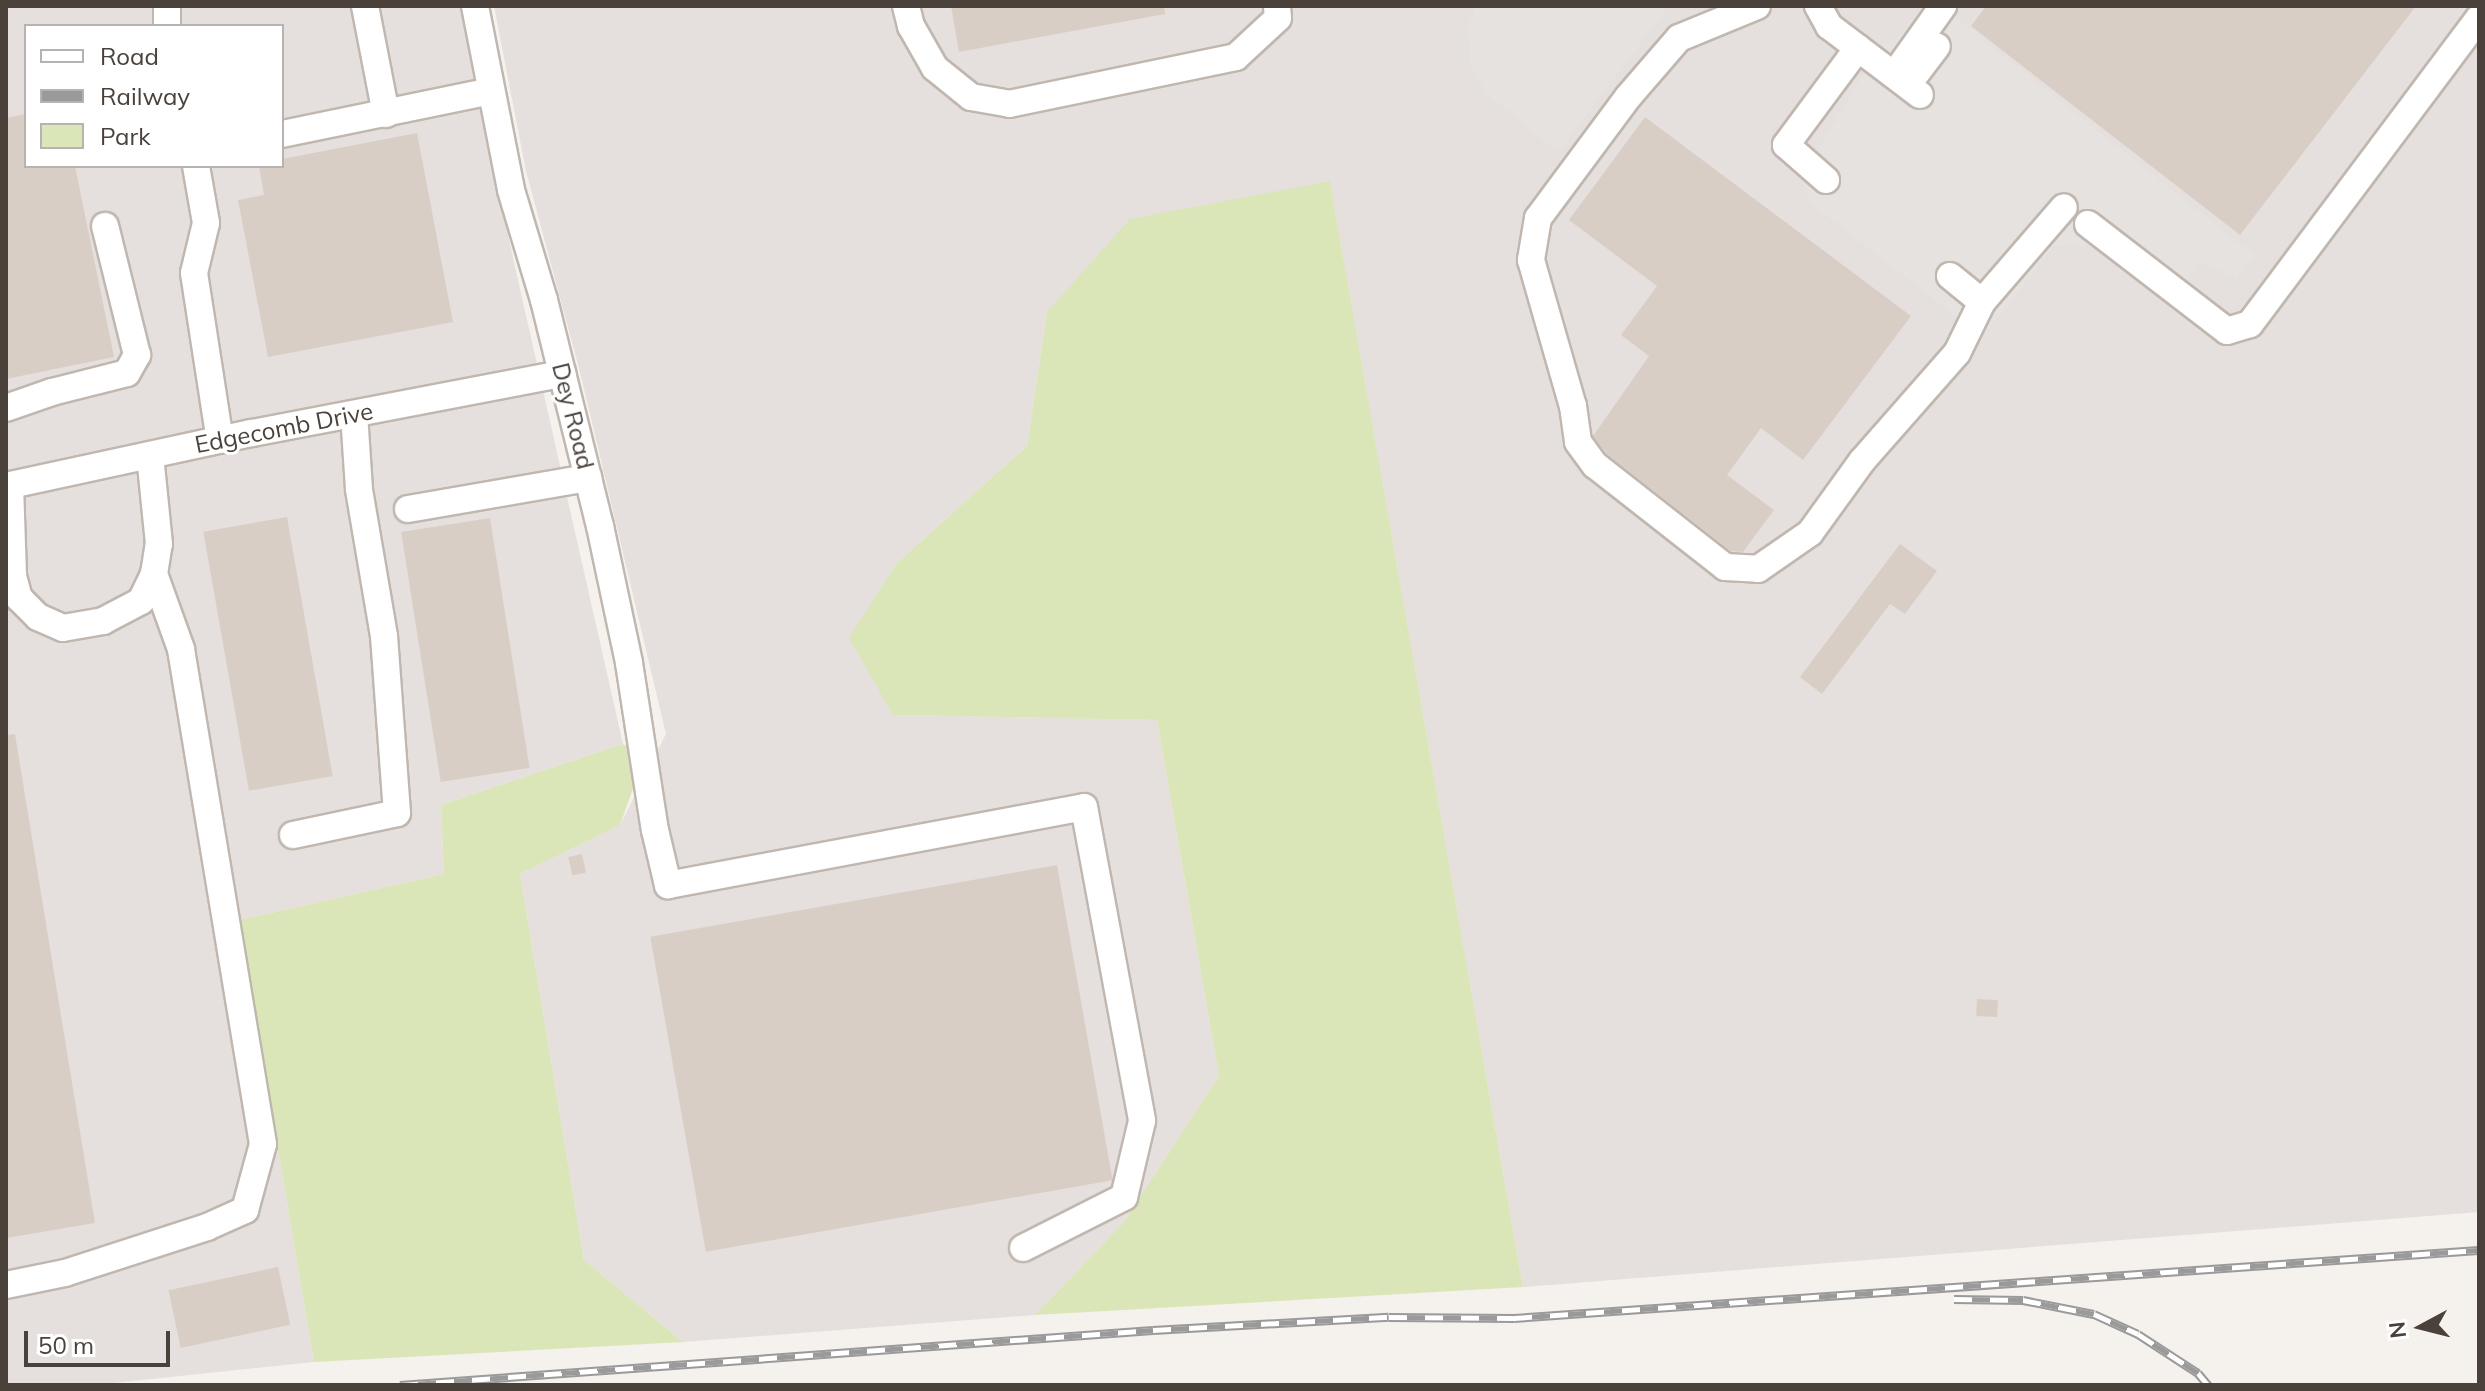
<!DOCTYPE html>
<html>
<head>
<meta charset="utf-8">
<style>
	body { margin:0 }
	#map { position:relative; width:2485px; height:1391px; overflow:hidden; background:#f5f1ec; font-family:Mulish,sans-serif }
	div>[style] { position:absolute }
	.industrial>* { inset:0; background:#e5e0dd }
	.green>* { inset:0; background:#dae6b8 }
	.parking>* { inset:0; background:#e5e2e0 }
	.building>* { inset:0; background:#d9cec5; transform-origin:0 0 }
	.roads { filter:drop-shadow(2px 0 #c0b7af) drop-shadow(-2px 0 #c0b7af) drop-shadow(0 2px #c0b7af) drop-shadow(0 -2px #c0b7af) }
	.minor>* { height:26px; margin:-13px; padding:0 13px; transform-origin:13px; border-radius:13px; background:#fff }
	.rail>* { height:9px; margin-top:-4.5px; transform-origin:0; background:repeating-linear-gradient(90deg,#fff 0 18px,#9a9a9a 0 36px); box-sizing:border-box; border-block:2px solid #9a9a9a }
	span { translate:-50% -50%; white-space:nowrap; text-align:center; line-height:1.15; -webkit-text-stroke:6px #fff; paint-order:stroke }
	.street-label { font-size:24px; color:#4a413a }
	.frame { position:absolute; inset:0; border:8px solid #4a413a; pointer-events:none }
	.legend { position:absolute; left:24px; top:24px; width:260px; height:144px; box-sizing:border-box; background:#fff; border:2px solid #b7b3b0; margin:0; padding:10px 14px; list-style:none; font-size:24px; color:#4a413a }
	.legend li { display:flex; align-items:center; gap:16px; height:40px }
	.legend b { width:40px; border:2px solid #b7b3b0 }
	.north { position:absolute; left:2381px; top:1287px; width:80px; height:80px; -webkit-text-stroke:6px #fff; paint-order:stroke; rotate:263deg; font-size:22px; font-weight:700; line-height:32px; text-align:center; color:#4a413a }
	.north::after { content:''; display:block; margin:auto; width:28px; height:36px; background:#4a413a; clip-path:polygon(50% 0,100% 100%,50% 72%,0 100%) }
	.scale { position:absolute; left:24px; top:1331px; width:146px; height:36px; box-sizing:border-box; border:4px solid #4a413a; border-top:0; padding-left:10px; font-size:24px; line-height:28px; white-space:nowrap; color:#4a413a; -webkit-text-stroke:6px #fff; paint-order:stroke }
</style>
</head>
<body>
<div id="map">
	<div class="industrial">
		<div style="clip-path:polygon(evenodd,6px 6px,461px 6px,513px 258px,623px 744px,441px 805px,444px 874px,239px 920px,314px 1362px,94px 1385px,6px 1385px,6px 6px,26px 26px,282px 26px,282px 166px,26px 166px,26px 26px)"></div>
		<div style="clip-path:polygon(494px 6px,2479px 6px,2479px 1212px,1523px 1287px,1330px 182px,1047px 312px,1027px 446px,897px 563px,893px 715px,1157px 720px,1219px 1076px,1123px 1223px,1035px 1315px,683px 1342px,584px 1260px,520px 874px,620px 825px,666px 734px,580px 372px,526px 171px)"></div>
	</div>
	<div class="green">
		<div style="clip-path:polygon(1330px 181px,1523px 1287px,1035px 1315px,1123px 1223px,1219px 1076px,1157px 720px,893px 715px,849px 638px,897px 563px,1027px 446px,1047px 312px,1130px 219px)"></div>
		<div style="clip-path:polygon(623px 744px,644px 758px,620px 825px,520px 874px,584px 1260px,683px 1342px,314px 1362px,239px 920px,444px 874px,441px 805px)"></div>
	</div>
	<div class="parking">
		<div style="clip-path:polygon(1476px 6px,1669px 6px,1558px 152px,1486px 93px,1470px 63px,1468px 28px)"></div>
		<div style="clip-path:polygon(1923px 6px,1941px 6px,2254px 255px,2236px 280px,2212px 266px,2197px 264px,2174px 303px,2088px 245px,2054px 246px,1982px 337px,1813px 205px,1805px 191px,1803px 174px,1882px 43px,1896px 40px)"></div>
	</div>
	<div class="building">
		<div style="clip-path:polygon(951px 6px,1164px 6px,1165px 14px,959px 52px)"></div>
		<div style="clip-path:polygon(1986px 6px,2416px 6px,2240px 235px,1971px 26px)"></div>
		<div style="clip-path:polygon(26px 114px,26px 166px,75px 166px,114px 357px,6px 379px,6px 118px)"></div>
		<div style="clip-path:polygon(1645px 117px,1911px 316px,1803px 460px,1761px 428px,1727px 475px,1774px 510px,1743px 552px,1731px 551px,1607px 454px,1593px 436px,1649px 356px,1621px 335px,1657px 286px,1569px 220px)"></div>
		<div style="clip-path:polygon(417px 133px,453px 322px,268px 357px,238px 200px,264px 195px,259px 166px,282px 166px,282px 159px)"></div>
		<div style="left:287px;top:517px;width:263px;height:85px;rotate:80deg"></div>
		<div style="left:490px;top:518px;width:253px;height:90px;rotate:81deg"></div>
		<div style="clip-path:polygon(1900px 544px,1937px 571px,1905px 614px,1890px 604px,1822px 694px,1800px 677px)"></div>
		<div style="clip-path:polygon(15px 734px,95px 1223px,6px 1238px,6px 735px)"></div>
		<div style="left:582px;top:854px;width:19px;height:14px;rotate:78deg"></div>
		<div style="left:1057px;top:865px;width:320px;height:413px;rotate:80deg"></div>
		<div style="left:1977px;top:999px;width:21px;height:17px;rotate:3deg"></div>
		<div style="left:278px;top:1267px;width:59px;height:112px;rotate:78deg"></div>
	</div>
	<div class="roads">
		<div class="minor">
			<div style="left:365px;top:6px;width:110px;rotate:79deg"></div>
			<div style="left:475px;top:6px;width:187px;rotate:78.9deg"></div>
			<div style="left:511px;top:190px;width:115px;rotate:73.3deg"></div>
			<div style="left:544px;top:300px;width:233px;rotate:76.1deg"></div>
			<div style="left:600px;top:526px;width:140px;rotate:78deg"></div>
			<div style="left:629px;top:663px;width:169px;rotate:81.2deg"></div>
			<div style="left:655px;top:830px;width:57px;rotate:76.7deg"></div>
			<div style="left:668px;top:885px;width:423px;rotate:-10.6deg"></div>
			<div style="left:1084px;top:807px;width:319px;rotate:79.5deg"></div>
			<div style="left:1142px;top:1121px;width:78px;rotate:103.3deg"></div>
			<div style="left:1124px;top:1197px;width:113px;rotate:153.2deg"></div>
			<div style="left:906px;top:6px;width:21px;rotate:76deg"></div>
			<div style="left:911px;top:26px;width:48px;rotate:60.3deg"></div>
			<div style="left:935px;top:68px;width:46px;rotate:38.9deg"></div>
			<div style="left:971px;top:97px;width:39px;rotate:10deg"></div>
			<div style="left:1009px;top:104px;width:232px;rotate:-11.7deg"></div>
			<div style="left:1236px;top:57px;width:57px;rotate:-42.9deg"></div>
			<div style="left:1278px;top:18px;width:12px;rotate:-95deg"></div>
			<div style="left:1757px;top:6px;width:84px;rotate:157.7deg"></div>
			<div style="left:1679px;top:38px;width:78px;rotate:130.8deg"></div>
			<div style="left:1628px;top:97px;width:151px;rotate:126.6deg"></div>
			<div style="left:1538px;top:218px;width:43px;rotate:99.5deg"></div>
			<div style="left:1531px;top:260px;width:152px;rotate:74deg"></div>
			<div style="left:1573px;top:406px;width:36px;rotate:82deg"></div>
			<div style="left:1578px;top:442px;width:29px;rotate:54deg"></div>
			<div style="left:1595px;top:465px;width:165px;rotate:38.1deg"></div>
			<div style="left:1725px;top:567px;width:33px;rotate:3deg"></div>
			<div style="left:1758px;top:569px;width:63px;rotate:-34.7deg"></div>
			<div style="left:1810px;top:533px;width:89px;rotate:-54.2deg"></div>
			<div style="left:1862px;top:461px;width:144px;rotate:-48.7deg"></div>
			<div style="left:1957px;top:353px;width:57px;rotate:-63.9deg"></div>
			<div style="left:1818px;top:6px;width:23px;rotate:61deg"></div>
			<div style="left:1829px;top:26px;width:114px;rotate:37.2deg"></div>
			<div style="left:167px;top:26px;width:20px;rotate:-90deg"></div>
			<div style="left:1894px;top:75px;width:85px;rotate:-54.6deg"></div>
			<div style="left:1909px;top:83px;width:46px;rotate:-52.9deg"></div>
			<div style="left:282px;top:134px;width:213px;rotate:-11.6deg"></div>
			<div style="left:196px;top:166px;width:58px;rotate:80deg"></div>
			<div style="left:206px;top:223px;width:51px;rotate:103.5deg"></div>
			<div style="left:194px;top:273px;width:169px;rotate:81.2deg"></div>
			<div style="left:1826px;top:180px;width:53px;rotate:-138.8deg"></div>
			<div style="left:1786px;top:145px;width:121px;rotate:-53.4deg"></div>
			<div style="left:2088px;top:224px;width:175px;rotate:37.6deg"></div>
			<div style="left:2227px;top:331px;width:24px;rotate:-17deg"></div>
			<div style="left:2250px;top:324px;width:382px;rotate:-53.2deg"></div>
			<div style="left:1950px;top:276px;width:41px;rotate:39.1deg"></div>
			<div style="left:1982px;top:302px;width:125px;rotate:-49.2deg"></div>
			<div style="left:6px;top:408px;width:49px;rotate:-19.2deg"></div>
			<div style="left:52px;top:392px;width:77px;rotate:-14.2deg"></div>
			<div style="left:127px;top:373px;width:21px;rotate:-61deg"></div>
			<div style="left:137px;top:355px;width:133px;rotate:-103.9deg"></div>
			<div style="left:10px;top:485px;width:91px;rotate:88.1deg"></div>
			<div style="left:13px;top:576px;width:23px;rotate:75deg"></div>
			<div style="left:19px;top:598px;width:27px;rotate:45deg"></div>
			<div style="left:38px;top:617px;width:27px;rotate:24deg"></div>
			<div style="left:63px;top:628px;width:41px;rotate:-9.9deg"></div>
			<div style="left:103px;top:621px;width:43px;rotate:-27.8deg"></div>
			<div style="left:141px;top:601px;width:30px;rotate:-64deg"></div>
			<div style="left:154px;top:574px;width:30px;rotate:-81deg"></div>
			<div style="left:159px;top:544px;width:89px;rotate:-95.8deg"></div>
			<div style="left:6px;top:486px;width:252px;rotate:-12.2deg"></div>
			<div style="left:252px;top:433px;width:316px;rotate:-10.8deg"></div>
			<div style="left:408px;top:509px;width:183px;rotate:-9.8deg"></div>
			<div style="left:293px;top:835px;width:106px;rotate:-11.9deg"></div>
			<div style="left:397px;top:813px;width:177px;rotate:-94.2deg"></div>
			<div style="left:384px;top:636px;width:149px;rotate:-99.7deg"></div>
			<div style="left:359px;top:489px;width:75px;rotate:-93.8deg"></div>
			<div style="left:6px;top:1285px;width:60px;rotate:-11.5deg"></div>
			<div style="left:65px;top:1273px;width:149px;rotate:-17.9deg"></div>
			<div style="left:207px;top:1227px;width:42px;rotate:-24.1deg"></div>
			<div style="left:245px;top:1210px;width:68px;rotate:-74.7deg"></div>
			<div style="left:263px;top:1144px;width:502px;rotate:-99.41deg"></div>
			<div style="left:181px;top:649px;width:80px;rotate:-109.8deg"></div>
		</div>
	</div>
	<div class="rail">
		<div style="left:1954px;top:1299px;width:69px;rotate:0.8deg"></div>
		<div style="left:2023px;top:1300px;width:72px;rotate:11.2deg"></div>
		<div style="left:2094px;top:1314px;width:48px;rotate:24.4deg"></div>
		<div style="left:2138px;top:1334px;width:72px;rotate:33deg"></div>
		<div style="left:2198px;top:1373px;width:16px;rotate:50deg"></div>
		<div style="left:400px;top:1385px;width:755px;rotate:-4.18deg"></div>
		<div style="left:1153px;top:1330px;width:236px;rotate:-3.2deg"></div>
		<div style="left:1389px;top:1317px;width:125px;rotate:0.5deg"></div>
		<div style="left:1514px;top:1318px;width:967px;rotate:-4.03deg"></div>
	</div>
	<div class="street-label">
		<span style="left:573px;top:416px;rotate:76deg">Dey Road</span>
		<span style="left:284px;top:428px;rotate:-11deg">Edgecomb Drive</span>
	</div>
	<div class="frame"></div>
	<ul class="legend">
	<li><b style="height:10px;background:#fff"></b>Road</li>
	<li><b style="height:10px;background:#9a9a9a"></b>Railway</li>
	<li><b style="height:22px;background:#dae6b8"></b>Park</li>
	</ul>
	<div class="north">N</div>
	<div class="scale">50 m</div>
</div>
</body>
</html>
